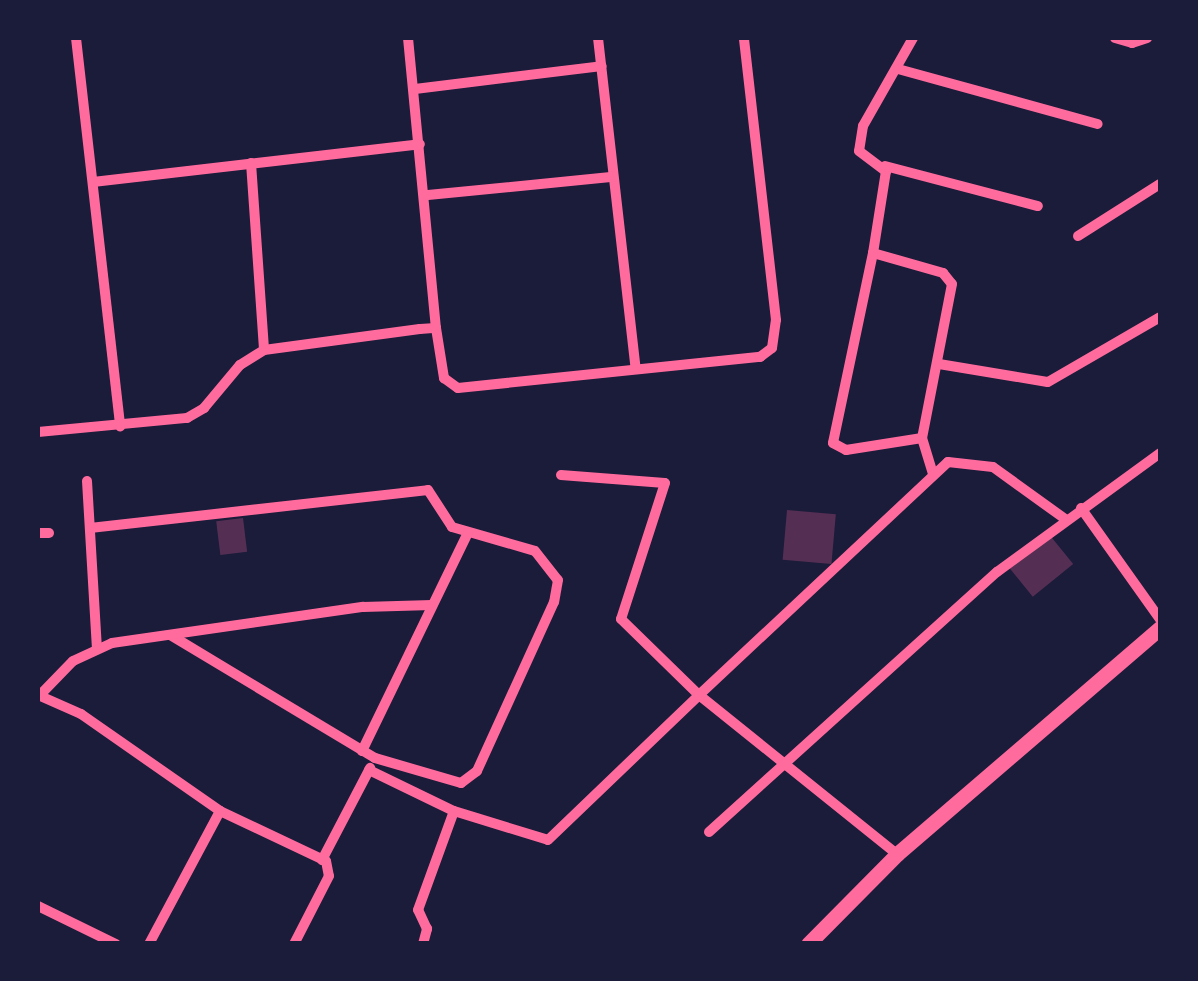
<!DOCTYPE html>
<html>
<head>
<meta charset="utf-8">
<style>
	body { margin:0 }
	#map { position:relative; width:1198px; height:981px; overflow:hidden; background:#1b1b3a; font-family:Barlow,sans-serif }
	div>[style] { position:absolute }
	.building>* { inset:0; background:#542f53; transform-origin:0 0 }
	.minor>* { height:10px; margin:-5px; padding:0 5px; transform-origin:5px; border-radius:5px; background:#ff6b9d }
	.secondary>* { height:15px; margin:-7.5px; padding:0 7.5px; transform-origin:7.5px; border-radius:7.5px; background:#ff6b9d }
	span { translate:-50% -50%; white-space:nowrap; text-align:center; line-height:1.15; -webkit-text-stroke:8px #1b1b3a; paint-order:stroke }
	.frame { position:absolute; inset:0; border:40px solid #1b1b3a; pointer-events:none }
</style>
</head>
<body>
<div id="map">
	<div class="building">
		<div style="left:787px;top:510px;width:49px;height:50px;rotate:5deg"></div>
		<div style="left:243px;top:518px;width:34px;height:27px;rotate:83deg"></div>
		<div style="left:1048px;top:533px;width:40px;height:52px;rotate:51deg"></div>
	</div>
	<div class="minor">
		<div style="left:76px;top:38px;width:391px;rotate:83.5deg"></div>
		<div style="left:408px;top:38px;width:291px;rotate:84.5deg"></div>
		<div style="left:598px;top:38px;width:333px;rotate:83.5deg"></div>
		<div style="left:913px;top:38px;width:101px;rotate:119.6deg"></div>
		<div style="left:863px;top:126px;width:25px;rotate:99deg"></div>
		<div style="left:859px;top:151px;width:34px;rotate:37deg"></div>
		<div style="left:886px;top:171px;width:83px;rotate:99deg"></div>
		<div style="left:873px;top:253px;width:73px;rotate:15.9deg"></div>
		<div style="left:943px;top:273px;width:14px;rotate:51deg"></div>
		<div style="left:952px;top:284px;width:157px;rotate:101deg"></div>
		<div style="left:922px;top:438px;width:37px;rotate:73deg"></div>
		<div style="left:1115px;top:38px;width:18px;rotate:16deg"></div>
		<div style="left:1132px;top:43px;width:16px;rotate:-18deg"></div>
		<div style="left:898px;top:69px;width:207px;rotate:15.4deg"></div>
		<div style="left:415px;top:89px;width:188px;rotate:-7deg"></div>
		<div style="left:251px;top:163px;width:187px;rotate:86deg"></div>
		<div style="left:885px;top:166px;width:158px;rotate:14.7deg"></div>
		<div style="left:93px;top:182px;width:329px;rotate:-6.6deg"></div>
		<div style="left:428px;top:195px;width:186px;rotate:-5.6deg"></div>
		<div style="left:1078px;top:236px;width:97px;rotate:-32.4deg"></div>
		<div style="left:873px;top:253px;width:194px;rotate:101.9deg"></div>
		<div style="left:833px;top:443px;width:15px;rotate:28deg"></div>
		<div style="left:846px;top:450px;width:77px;rotate:-9deg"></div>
		<div style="left:939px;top:364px;width:110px;rotate:9.4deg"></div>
		<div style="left:1048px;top:382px;width:129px;rotate:-30.1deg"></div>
		<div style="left:38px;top:432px;width:150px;rotate:-5.4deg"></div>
		<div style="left:187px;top:418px;width:20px;rotate:-30deg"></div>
		<div style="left:204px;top:408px;width:56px;rotate:-50.1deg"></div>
		<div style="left:240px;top:365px;width:28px;rotate:-32deg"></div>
		<div style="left:264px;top:350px;width:157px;rotate:-7.7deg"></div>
		<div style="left:420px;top:329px;width:16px;rotate:-4deg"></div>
		<div style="left:436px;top:328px;width:51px;rotate:80.9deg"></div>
		<div style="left:444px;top:378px;width:17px;rotate:36deg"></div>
		<div style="left:458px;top:388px;width:304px;rotate:-5.9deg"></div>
		<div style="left:760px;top:357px;width:15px;rotate:-37deg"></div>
		<div style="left:772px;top:348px;width:28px;rotate:-82deg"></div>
		<div style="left:776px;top:320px;width:284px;rotate:-96.5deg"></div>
		<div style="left:561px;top:475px;width:104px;rotate:4.4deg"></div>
		<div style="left:665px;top:483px;width:143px;rotate:107.9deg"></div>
		<div style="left:621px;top:619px;width:109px;rotate:44.3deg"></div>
		<div style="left:699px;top:695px;width:341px;rotate:-43.1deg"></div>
		<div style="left:948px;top:462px;width:45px;rotate:6.3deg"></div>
		<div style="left:993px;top:467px;width:89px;rotate:35.8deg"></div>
		<div style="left:87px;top:481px;width:168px;rotate:86.6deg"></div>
		<div style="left:1081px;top:508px;width:136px;rotate:54.6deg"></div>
		<div style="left:90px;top:528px;width:340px;rotate:-6.4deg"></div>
		<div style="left:428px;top:490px;width:44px;rotate:57deg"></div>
		<div style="left:452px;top:527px;width:86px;rotate:16.1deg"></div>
		<div style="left:535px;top:551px;width:37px;rotate:52deg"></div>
		<div style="left:558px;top:580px;width:22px;rotate:100deg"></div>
		<div style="left:554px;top:602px;width:186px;rotate:114.5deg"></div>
		<div style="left:477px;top:771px;width:20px;rotate:143deg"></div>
		<div style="left:461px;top:783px;width:90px;rotate:-163.8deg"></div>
		<div style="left:375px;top:758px;width:239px;rotate:-149deg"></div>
		<div style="left:38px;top:533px;width:11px"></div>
		<div style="left:38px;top:695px;width:47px;rotate:23.8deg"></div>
		<div style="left:81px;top:714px;width:169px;rotate:34.9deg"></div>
		<div style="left:220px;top:811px;width:117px;rotate:25.3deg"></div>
		<div style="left:326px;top:861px;width:15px;rotate:79deg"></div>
		<div style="left:329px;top:876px;width:76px;rotate:117.2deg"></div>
		<div style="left:40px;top:695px;width:47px;rotate:-45.9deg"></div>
		<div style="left:73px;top:661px;width:43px;rotate:-24.8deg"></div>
		<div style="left:112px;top:643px;width:254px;rotate:-8.2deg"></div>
		<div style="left:363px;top:607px;width:69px;rotate:-1.7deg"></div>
		<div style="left:362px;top:751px;width:242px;rotate:-64.1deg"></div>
		<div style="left:369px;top:770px;width:94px;rotate:25.8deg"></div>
		<div style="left:454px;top:811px;width:98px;rotate:17.1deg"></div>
		<div style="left:548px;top:840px;width:209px;rotate:-43.8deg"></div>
		<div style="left:699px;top:695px;width:254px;rotate:38.8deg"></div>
		<div style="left:709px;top:832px;width:388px;rotate:-42.1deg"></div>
		<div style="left:997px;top:572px;width:202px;rotate:-36.1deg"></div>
		<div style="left:322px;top:860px;width:104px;rotate:-62.4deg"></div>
		<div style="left:38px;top:906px;width:87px;rotate:26deg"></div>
		<div style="left:149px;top:944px;width:151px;rotate:-61.9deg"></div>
		<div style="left:423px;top:944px;width:16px;rotate:-75deg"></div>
		<div style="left:427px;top:929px;width:21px;rotate:-115deg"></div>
		<div style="left:418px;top:910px;width:105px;rotate:-70deg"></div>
	</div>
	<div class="secondary">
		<div style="left:808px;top:944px;width:127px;rotate:-45.3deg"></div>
		<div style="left:897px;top:854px;width:347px;rotate:-40.7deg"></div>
	</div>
	<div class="frame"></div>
</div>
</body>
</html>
